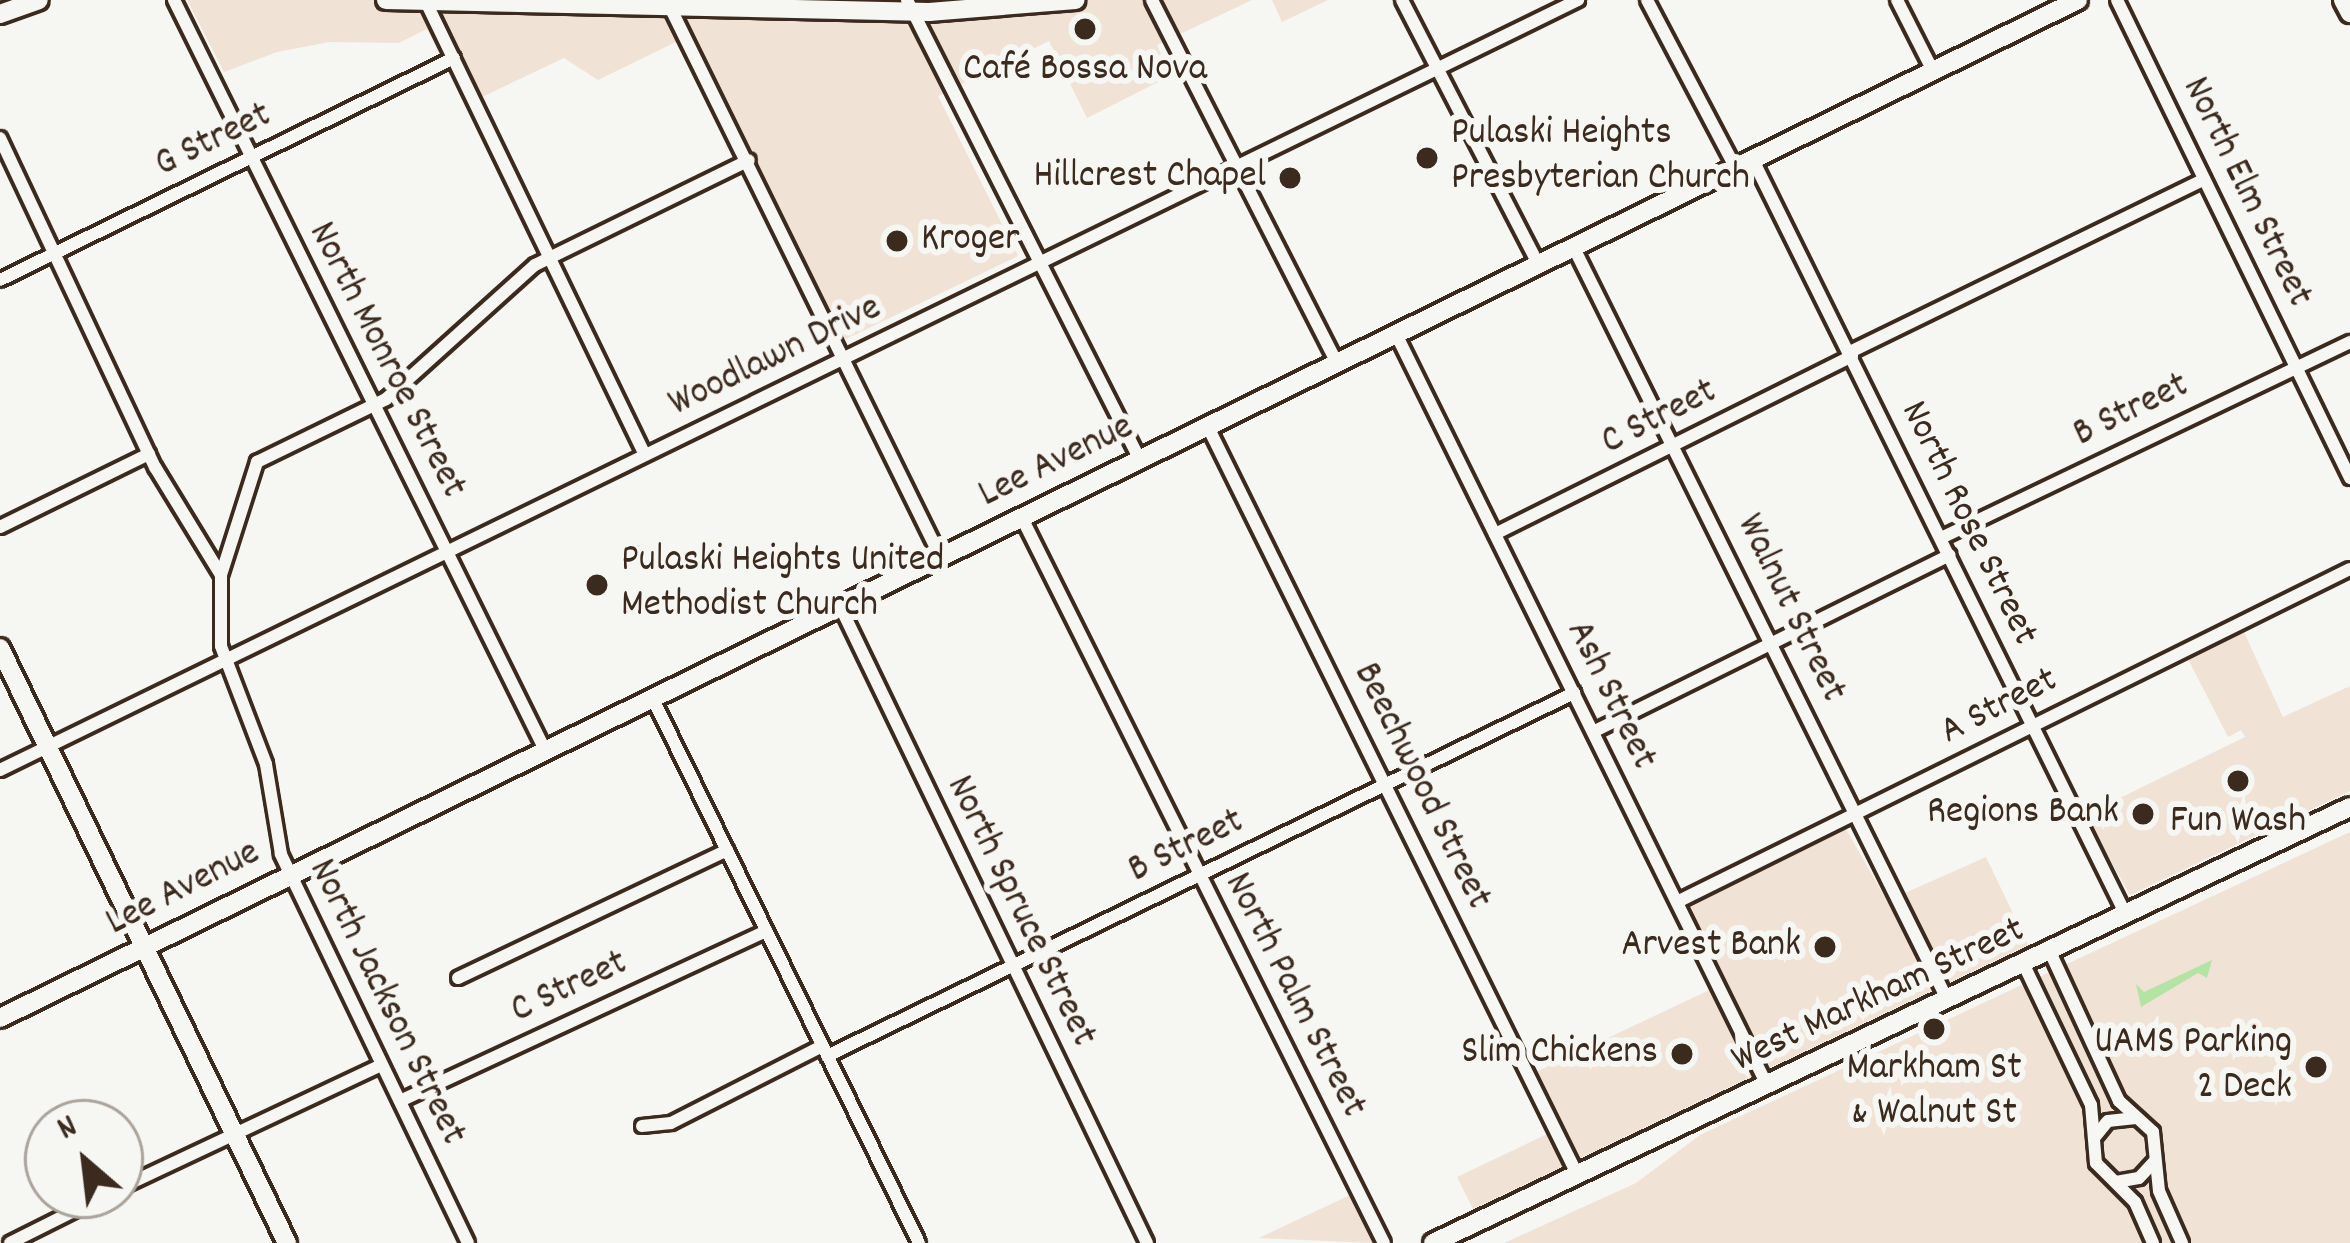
<!DOCTYPE html>
<html>
<head>
<meta charset="utf-8">
<style>
	body { margin:0 }
	#map { position:relative; width:2350px; height:1243px; overflow:hidden; background:#f6f6f2; font-family:Dekko,sans-serif }
	div>[style] { position:absolute }
	.built>* { inset:0; background:#f1e2d6 }
	.green>* { inset:0; background:#b3e4a4 }
	.roads { filter:drop-shadow(3px 0 #3b2a1e) drop-shadow(-3px 0 #3b2a1e) drop-shadow(0 3px #3b2a1e) drop-shadow(0 -3px #3b2a1e) }
	.street>* { height:12px; margin:-6px; padding:0 6px; transform-origin:6px; border-radius:6px; background:#f6f6f2 }
	.secondary>* { height:18px; margin:-9px; padding:0 9px; transform-origin:9px; border-radius:9px; background:#f6f6f2 }
	.dots>* { width:33px; height:33px; translate:-50% -50%; box-sizing:border-box; border:6px solid #f6f6f2; border-radius:50% }
	span { translate:-50% -50%; white-space:nowrap; text-align:center; line-height:1.15; -webkit-text-stroke:12px #f6f6f2; paint-order:stroke }
	.poi-label { font-size:39px; color:#3b2a1e }
	.left { translate:0 -50%; text-align:left }
	.right { translate:-100% -50%; text-align:right }
	.street-label { font-size:39px; color:#3b2a1e }
	.north { position:absolute; left:24px; top:1099px; width:120px; height:120px; box-sizing:border-box; background:#f6f6f2; border:3px solid #aba49d; border-radius:50%; rotate:332deg; font-size:33px; font-weight:700; line-height:48px; text-align:center; color:#3b2a1e }
	.north::after { content:''; display:block; margin:auto; width:42px; height:54px; background:#3b2a1e; clip-path:polygon(50% 0,100% 100%,50% 72%,0 100%) }
</style>
</head>
<body>
<div id="map">
	<div class="built">
		<div style="clip-path:polygon(187px 0,1252px 0,1157px 45px,1170px 76px,1087px 118px,1049px 41px,938px 96px,1018px 256px,844px 340px,684px 38px,598px 80px,564px 58px,465px 105px,427px 29px,399px 43px,330px 42px,277px 52px,224px 72px)"></div>
		<div style="clip-path:polygon(1272px 0,1328px 0,1282px 22px)"></div>
		<div style="clip-path:polygon(2243px 630px,2283px 717px,2350px 686px,2350px 791px,2130px 895px,2085px 815px,2245px 737px,2241px 730px,2228px 737px,2188px 659px)"></div>
		<div style="clip-path:polygon(1846px 829px,1887px 901px,1986px 857px,2028px 945px,1473px 1209px,1457px 1177px,1562px 1127px,1536px 1072px,1722px 984px,1686px 906px)"></div>
		<div style="clip-path:polygon(2350px 832px,2350px 1243px,1504px 1243px,1636px 1183px,1700px 1135px)"></div>
		<div style="clip-path:polygon(1351px 1195px,1373px 1243px,1259px 1238px,1350px 1195px)"></div>
	</div>
	<div class="green">
		<div style="clip-path:polygon(2212px 960px,2207px 978px,2198px 973px,2141px 1007px,2136px 984px,2144px 992px)"></div>
	</div>
	<div class="roads">
		<div class="street">
			<div style="left:174px;top:0;width:835px;rotate:63.68deg"></div>
			<div style="left:425px;top:0;width:505px;rotate:64.2deg"></div>
			<div style="left:907px;top:0;width:516px;rotate:63.14deg"></div>
			<div style="left:1152px;top:0;width:407px;rotate:63deg"></div>
			<div style="left:1402px;top:0;width:298px;rotate:62.7deg"></div>
			<div style="left:1647px;top:0;width:191px;rotate:62.2deg"></div>
			<div style="left:1897px;top:0;width:80px;rotate:63.1deg"></div>
			<div style="left:2117px;top:0;width:532px;rotate:64.01deg"></div>
			<div style="left:668px;top:3px;width:616px;rotate:63.81deg"></div>
			<div style="left:0;top:138px;width:364px;rotate:64.8deg"></div>
			<div style="left:155px;top:467px;width:127px;rotate:58.6deg"></div>
			<div style="left:1753px;top:160px;width:842px;rotate:63.71deg"></div>
			<div style="left:1574px;top:248px;width:839px;rotate:63.59deg"></div>
			<div style="left:0;top:280px;width:505px;rotate:-26.06deg"></div>
			<div style="left:1396px;top:334px;width:838px;rotate:63.71deg"></div>
			<div style="left:1850px;top:352px;width:394px;rotate:-26deg"></div>
			<div style="left:1208px;top:427px;width:833px;rotate:63.71deg"></div>
			<div style="left:1022px;top:518px;width:810px;rotate:63.47deg"></div>
			<div style="left:0;top:527px;width:166px;rotate:-26.1deg"></div>
			<div style="left:1495px;top:534px;width:399px;rotate:-26.5deg"></div>
			<div style="left:1941px;top:538px;width:454px;rotate:-25.6deg"></div>
			<div style="left:840px;top:606px;width:707px;rotate:64.27deg"></div>
			<div style="left:652px;top:697px;width:608px;rotate:63.94deg"></div>
			<div style="left:1593px;top:732px;width:398px;rotate:-26.4deg"></div>
			<div style="left:0;top:770px;width:1756px;rotate:-26.01deg"></div>
			<div style="left:1677px;top:902px;width:751px;rotate:-26.33deg"></div>
			<div style="left:2051px;top:954px;width:162px;rotate:65.2deg"></div>
			<div style="left:2119px;top:1101px;width:46px;rotate:42.4deg"></div>
			<div style="left:2153px;top:1132px;width:59px;rotate:84.2deg"></div>
			<div style="left:2159px;top:1191px;width:57px;rotate:66.1deg"></div>
			<div style="left:2024px;top:965px;width:155px;rotate:64.4deg"></div>
			<div style="left:2091px;top:1105px;width:58px;rotate:85.1deg"></div>
			<div style="left:2096px;top:1163px;width:55px;rotate:45deg"></div>
			<div style="left:2135px;top:1202px;width:45px;rotate:66.3deg"></div>
			<div style="left:458px;top:978px;width:298px;rotate:-25.4deg"></div>
			<div style="left:827px;top:1056px;width:831px;rotate:-25.92deg"></div>
			<div style="left:400px;top:1101px;width:404px;rotate:-24.9deg"></div>
			<div style="left:642px;top:1126px;width:29px;rotate:-6deg"></div>
			<div style="left:671px;top:1123px;width:169px;rotate:-27deg"></div>
			<div style="left:2094px;top:1138px;width:22px;rotate:-51deg"></div>
			<div style="left:2108px;top:1121px;width:28px;rotate:-6deg"></div>
			<div style="left:2116px;top:1182px;width:23px;rotate:-10deg"></div>
			<div style="left:2139px;top:1178px;width:23px;rotate:-47deg"></div>
			<div style="left:120px;top:1188px;width:289px;rotate:-25.2deg"></div>
			<div style="left:10px;top:1243px;width:107px;rotate:-26.6deg"></div>
			<div style="left:468px;top:1243px;width:432px;rotate:-115.7deg"></div>
			<div style="left:281px;top:854px;width:91px;rotate:-99.5deg"></div>
			<div style="left:266px;top:764px;width:126px;rotate:-110.9deg"></div>
			<div style="left:221px;top:646px;width:71px;rotate:-90deg"></div>
			<div style="left:221px;top:575px;width:119px;rotate:-72.3deg"></div>
			<div style="left:257px;top:462px;width:144px;rotate:-26deg"></div>
			<div style="left:386px;top:399px;width:200px;rotate:-42deg"></div>
			<div style="left:535px;top:265px;width:238px;rotate:-26.1deg"></div>
		</div>
		<div class="secondary">
			<div style="left:386px;top:0;width:543px;rotate:1.27deg"></div>
			<div style="left:929px;top:12px;width:147px;rotate:-4.7deg"></div>
			<div style="left:2343px;top:0;width:15px;rotate:62deg"></div>
			<div style="left:0;top:14px;width:41px;rotate:-19.7deg"></div>
			<div style="left:0;top:648px;width:661px;rotate:64.25deg"></div>
			<div style="left:0;top:1018px;width:2314px;rotate:-26.1deg"></div>
			<div style="left:1433px;top:1243px;width:1015px;rotate:-25.43deg"></div>
		</div>
	</div>
	<div class="dots">
		<div style="left:1085px;top:29px;background:#3b2a1e"></div>
		<div style="left:1427px;top:158px;background:#3b2a1e"></div>
		<div style="left:1290px;top:178px;background:#3b2a1e"></div>
		<div style="left:897px;top:241px;background:#3b2a1e"></div>
		<div style="left:597px;top:585px;background:#3b2a1e"></div>
		<div style="left:2238px;top:781px;background:#3b2a1e"></div>
		<div style="left:2143px;top:814px;background:#3b2a1e"></div>
		<div style="left:1825px;top:947px;background:#3b2a1e"></div>
		<div style="left:1934px;top:1029px;background:#3b2a1e"></div>
		<div style="left:1682px;top:1054px;background:#3b2a1e"></div>
		<div style="left:2316px;top:1067px;background:#3b2a1e"></div>
	</div>
	<div class="poi-label">
		<span style="left:1085px;top:71px">Café Bossa Nova</span>
		<span class="left" style="left:1451px;top:158px">Pulaski Heights<br>Presbyterian Church</span>
		<span class="right" style="left:1266px;top:178px">Hillcrest Chapel</span>
		<span class="left" style="left:921px;top:241px">Kroger</span>
		<span class="left" style="left:621px;top:585px">Pulaski Heights United<br>Methodist Church</span>
		<span class="right" style="left:2119px;top:814px">Regions Bank</span>
		<span style="left:2238px;top:823px">Fun Wash</span>
		<span class="right" style="left:1801px;top:947px">Arvest Bank</span>
		<span class="right" style="left:2292px;top:1067px">UAMS Parking<br>2 Deck</span>
		<span class="right" style="left:1658px;top:1054px">Slim Chickens</span>
		<span style="left:1934px;top:1093px">Markham St<br>&amp; Walnut St</span>
	</div>
	<div class="street-label">
		<span style="left:214px;top:142px;rotate:-26deg">G Street</span>
		<span style="left:2245px;top:193px;rotate:64deg">North Elm Street</span>
		<span style="left:776px;top:358px;rotate:-26deg">Woodlawn Drive</span>
		<span style="left:385px;top:361px;rotate:63deg">North Monroe Street</span>
		<span style="left:2132px;top:412px;rotate:-26deg">B Street</span>
		<span style="left:1660px;top:419px;rotate:-27deg">C Street</span>
		<span style="left:1057px;top:463px;rotate:-26deg">Lee Avenue</span>
		<span style="left:1967px;top:524px;rotate:64deg">North Rose Street</span>
		<span style="left:1789px;top:609px;rotate:64deg">Walnut Street</span>
		<span style="left:1609px;top:696px;rotate:64deg">Ash Street</span>
		<span style="left:2000px;top:708px;rotate:-27deg">A Street</span>
		<span style="left:1420px;top:787px;rotate:64deg">Beechwood Street</span>
		<span style="left:1187px;top:848px;rotate:-26deg">B Street</span>
		<span style="left:184px;top:890px;rotate:-27deg">Lee Avenue</span>
		<span style="left:1019px;top:912px;rotate:64deg">North Spruce Street</span>
		<span style="left:570px;top:989px;rotate:-25deg">C Street</span>
		<span style="left:1293px;top:996px;rotate:63deg">North Palm Street</span>
		<span style="left:1879px;top:997px;rotate:-25deg">West Markham Street</span>
		<span style="left:385px;top:1003px;rotate:64deg">North Jackson Street</span>
	</div>
	<div class="north">N</div>
</div>
</body>
</html>
